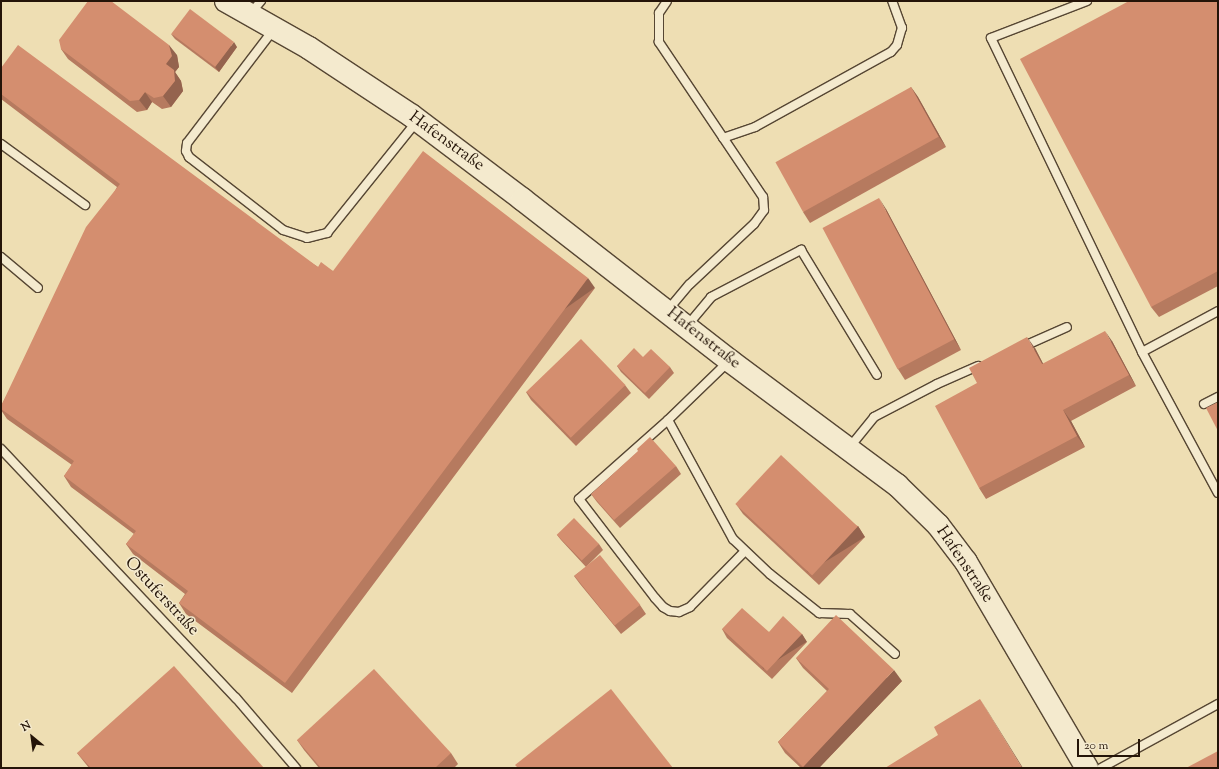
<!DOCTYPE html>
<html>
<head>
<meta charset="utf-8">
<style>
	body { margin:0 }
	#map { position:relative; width:1219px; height:769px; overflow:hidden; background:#eedeb3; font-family:"Sorts Mill Goudy",serif }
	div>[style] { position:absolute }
	.roads { filter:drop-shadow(1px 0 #564633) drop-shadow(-1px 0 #564633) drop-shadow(0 1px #564633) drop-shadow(0 -1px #564633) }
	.lane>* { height:8px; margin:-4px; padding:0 4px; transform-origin:4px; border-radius:4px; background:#f4eace }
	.secondary>* { height:22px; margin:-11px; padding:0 11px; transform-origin:11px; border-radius:11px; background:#f4eace }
	.wall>* { inset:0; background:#b67a5f }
	.shaded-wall>* { inset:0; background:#94634e; transform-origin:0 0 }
	.building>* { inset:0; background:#d48e6f; transform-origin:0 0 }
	span { translate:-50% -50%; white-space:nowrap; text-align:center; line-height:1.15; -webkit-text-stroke:3px #f4eace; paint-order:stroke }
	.street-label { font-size:17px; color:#241408 }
	.frame { position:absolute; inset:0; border:2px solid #241408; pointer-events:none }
	.north { position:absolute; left:12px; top:717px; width:40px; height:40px; -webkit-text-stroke:3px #f4eace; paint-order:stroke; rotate:331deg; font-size:11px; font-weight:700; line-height:16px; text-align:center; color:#241408 }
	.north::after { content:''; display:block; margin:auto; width:14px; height:18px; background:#241408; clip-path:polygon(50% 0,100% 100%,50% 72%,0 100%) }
	.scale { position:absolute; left:1077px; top:739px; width:63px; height:18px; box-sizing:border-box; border:2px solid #241408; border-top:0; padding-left:5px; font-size:12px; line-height:14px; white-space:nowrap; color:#241408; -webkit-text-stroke:3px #f4eace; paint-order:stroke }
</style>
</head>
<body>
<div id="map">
	<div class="roads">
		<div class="lane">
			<div style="left:1087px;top:1px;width:103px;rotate:158.9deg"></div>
			<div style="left:991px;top:38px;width:348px;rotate:64.3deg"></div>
			<div style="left:1142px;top:352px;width:86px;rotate:-28.3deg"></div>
			<div style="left:250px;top:14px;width:17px;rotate:-50deg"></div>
			<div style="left:274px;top:29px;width:143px;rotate:127.3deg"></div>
			<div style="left:187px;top:143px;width:8px;rotate:97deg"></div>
			<div style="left:186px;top:151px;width:7px;rotate:63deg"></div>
			<div style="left:189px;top:157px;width:119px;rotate:37.8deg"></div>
			<div style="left:283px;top:230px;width:25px;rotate:18deg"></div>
			<div style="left:307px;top:238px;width:21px;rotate:-14deg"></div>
			<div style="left:327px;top:233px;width:144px;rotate:-51.2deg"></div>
			<div style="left:723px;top:138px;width:34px;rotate:-19deg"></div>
			<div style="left:755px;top:127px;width:155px;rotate:-28.9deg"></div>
			<div style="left:891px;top:52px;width:9px;rotate:-49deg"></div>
			<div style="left:897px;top:45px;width:18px;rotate:-74deg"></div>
			<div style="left:902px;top:28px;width:29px;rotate:-110deg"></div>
			<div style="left:1px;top:144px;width:104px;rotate:36deg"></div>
			<div style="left:1px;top:257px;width:48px;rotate:40deg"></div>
			<div style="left:667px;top:311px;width:35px;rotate:-50deg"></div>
			<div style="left:690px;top:284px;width:88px;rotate:-43.2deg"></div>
			<div style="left:754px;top:224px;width:17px;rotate:-54deg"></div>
			<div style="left:764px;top:210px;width:13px;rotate:-94deg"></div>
			<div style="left:763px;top:197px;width:187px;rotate:-123.9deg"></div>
			<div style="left:659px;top:42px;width:29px;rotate:-90deg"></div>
			<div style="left:659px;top:13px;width:14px;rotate:-56deg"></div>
			<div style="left:687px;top:326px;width:38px;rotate:-50deg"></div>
			<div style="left:711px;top:297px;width:102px;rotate:-27.6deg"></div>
			<div style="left:801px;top:250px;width:146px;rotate:58.7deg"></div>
			<div style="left:1022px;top:347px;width:49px;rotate:-24deg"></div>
			<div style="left:1142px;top:352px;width:160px;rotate:61.7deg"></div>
			<div style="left:729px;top:361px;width:85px;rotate:136deg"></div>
			<div style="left:668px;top:420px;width:136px;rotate:61.4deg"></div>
			<div style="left:733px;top:539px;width:51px;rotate:43.4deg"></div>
			<div style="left:770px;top:574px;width:63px;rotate:38.5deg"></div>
			<div style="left:819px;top:613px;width:31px;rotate:2deg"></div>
			<div style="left:850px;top:614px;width:60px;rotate:41.6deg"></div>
			<div style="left:1204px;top:404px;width:16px;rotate:-27deg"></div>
			<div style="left:668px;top:420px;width:119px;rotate:138.4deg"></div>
			<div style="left:579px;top:499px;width:125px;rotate:52.5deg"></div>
			<div style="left:655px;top:598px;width:12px;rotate:48deg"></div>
			<div style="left:663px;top:607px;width:8px;rotate:30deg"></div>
			<div style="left:670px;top:611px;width:9px;rotate:6deg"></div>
			<div style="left:679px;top:612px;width:12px;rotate:-24deg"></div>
			<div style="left:690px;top:607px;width:78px;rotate:-45.5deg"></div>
			<div style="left:849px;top:448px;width:40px;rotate:-51deg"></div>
			<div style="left:874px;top:417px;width:71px;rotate:-27.6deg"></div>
			<div style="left:937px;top:384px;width:45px;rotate:-23.7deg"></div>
			<div style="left:1px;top:449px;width:342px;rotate:46.7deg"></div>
			<div style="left:236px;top:698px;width:92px;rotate:49.4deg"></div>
			<div style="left:1101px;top:768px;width:133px;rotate:-28.7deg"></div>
		</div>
		<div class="secondary">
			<div style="left:226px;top:1px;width:95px;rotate:29.5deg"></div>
			<div style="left:309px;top:48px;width:123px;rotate:33.4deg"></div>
			<div style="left:412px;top:116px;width:138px;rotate:37deg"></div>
			<div style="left:522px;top:199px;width:264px;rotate:37.9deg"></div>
			<div style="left:730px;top:361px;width:208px;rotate:36.6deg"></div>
			<div style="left:897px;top:485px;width:57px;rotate:44.3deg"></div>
			<div style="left:938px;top:525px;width:46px;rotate:52.9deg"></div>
			<div style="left:966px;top:562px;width:239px;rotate:59.6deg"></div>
		</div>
	</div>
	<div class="wall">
		<div style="clip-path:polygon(1218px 1px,1218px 286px,1159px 317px,1151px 307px)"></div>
		<div style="clip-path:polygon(171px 34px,237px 47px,219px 72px,175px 39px)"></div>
		<div style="clip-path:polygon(61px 49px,177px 55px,179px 67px,175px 72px,181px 81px,183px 91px,171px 107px,162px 109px,152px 102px,147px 110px,137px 112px,68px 59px)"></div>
		<div style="clip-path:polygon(1px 68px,318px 267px,333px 271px,595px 288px,292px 693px,186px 614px,179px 603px,185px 594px,133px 554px,126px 544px,134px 534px,71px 487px,64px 476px,72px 465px,7px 419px,1px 410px,1px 406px,117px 187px,1px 99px)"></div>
		<div style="clip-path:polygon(911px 87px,918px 97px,946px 147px,810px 223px,803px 212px)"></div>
		<div style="clip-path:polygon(886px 209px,961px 350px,905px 380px,898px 369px)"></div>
		<div style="clip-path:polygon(1112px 341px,1136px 386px,1071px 421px,1085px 447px,986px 499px,979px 488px,1035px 348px,1043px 364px)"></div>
		<div style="clip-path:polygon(643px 357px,670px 367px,674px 373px,649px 399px,621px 372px,617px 366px)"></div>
		<div style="clip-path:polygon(625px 385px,631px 393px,576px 446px,531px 400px,526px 392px)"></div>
		<div style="clip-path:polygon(676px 466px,681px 474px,620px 528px,597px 502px,591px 494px)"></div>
		<div style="clip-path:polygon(736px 504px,858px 526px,865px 537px,819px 585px,743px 514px)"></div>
		<div style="clip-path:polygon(557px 535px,599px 544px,603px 550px,587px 566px,640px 605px,646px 614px,621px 634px,580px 584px,574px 576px,586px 567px,561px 540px)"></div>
		<div style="clip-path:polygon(722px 629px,802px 634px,807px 642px,772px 679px,727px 638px)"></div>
		<div style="clip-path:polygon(796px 658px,902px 681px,819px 768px,801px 768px,785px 753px,778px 742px,827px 691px,803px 668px)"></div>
		<div style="clip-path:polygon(297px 740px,451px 753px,458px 764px,454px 768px,319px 768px,304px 750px)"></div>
		<div style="clip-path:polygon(77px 753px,264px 768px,89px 768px)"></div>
	</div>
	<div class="shaded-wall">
		<div style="clip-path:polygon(234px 42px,237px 47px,219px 72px,215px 67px)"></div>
		<div style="clip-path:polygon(169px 45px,177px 55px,179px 67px,175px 72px,181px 81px,183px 91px,171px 107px,163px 96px,166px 64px)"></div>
		<div style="clip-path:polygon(911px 87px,918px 97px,946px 147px,939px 137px)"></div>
		<div style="clip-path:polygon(145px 92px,152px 102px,147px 110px,139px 100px)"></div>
		<div style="clip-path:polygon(879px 198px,886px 209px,961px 350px,954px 339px)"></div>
		<div style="left:588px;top:278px;width:12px;height:506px;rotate:55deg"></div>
		<div style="clip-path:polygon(1105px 331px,1112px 341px,1136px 386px,1129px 375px)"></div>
		<div style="clip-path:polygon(1027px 337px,1035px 348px,1049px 375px,1042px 364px)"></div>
		<div style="clip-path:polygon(1063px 410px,1071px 421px,1085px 447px,1077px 436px)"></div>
		<div style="left:858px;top:526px;width:13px;height:67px;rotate:58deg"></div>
		<div style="left:802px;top:634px;width:9px;height:51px;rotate:58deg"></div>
		<div style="clip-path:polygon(894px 670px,902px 681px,819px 768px,804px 768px,803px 767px)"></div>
		<div style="clip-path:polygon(980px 699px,987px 710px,1023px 768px,1022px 768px)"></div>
	</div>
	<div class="building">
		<div style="clip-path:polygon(88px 1px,111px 1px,169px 45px,172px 56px,166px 64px,174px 70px,175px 81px,163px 96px,154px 98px,145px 92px,139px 100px,130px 101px,61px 49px,59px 40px)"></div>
		<div style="clip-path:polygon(1129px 1px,1218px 1px,1218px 271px,1151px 307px,1020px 59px)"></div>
		<div style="left:190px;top:9px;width:55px;height:31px;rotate:37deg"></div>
		<div style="clip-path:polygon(18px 45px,318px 267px,321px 262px,333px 271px,423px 151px,588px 278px,285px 683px,179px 603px,188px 591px,126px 544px,136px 531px,64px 476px,74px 461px,1px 409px,1px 406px,86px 227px,120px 184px,1px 94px,1px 68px)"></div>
		<div style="left:911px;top:87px;width:57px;height:155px;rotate:61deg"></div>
		<div style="left:879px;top:198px;width:160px;height:64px;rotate:62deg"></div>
		<div style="clip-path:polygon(1105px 331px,1129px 375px,1063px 410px,1077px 436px,979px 488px,935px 406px,977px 383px,969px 368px,1027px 337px,1042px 364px)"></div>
		<div style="left:581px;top:339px;width:64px;height:76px;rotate:46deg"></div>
		<div style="clip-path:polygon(634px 348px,643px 357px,651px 349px,670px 367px,645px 393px,617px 366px)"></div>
		<div style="clip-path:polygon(1218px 402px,1218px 431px,1206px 408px)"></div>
		<div style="clip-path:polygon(650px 437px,676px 466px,614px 520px,591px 494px,638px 451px,637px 449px)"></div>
		<div style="left:781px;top:455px;width:105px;height:67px;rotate:43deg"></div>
		<div style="left:574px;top:518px;width:36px;height:24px;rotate:46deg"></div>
		<div style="left:600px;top:555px;width:64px;height:33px;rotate:51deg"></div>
		<div style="clip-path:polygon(742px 608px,769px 632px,783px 616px,802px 634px,767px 671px,722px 629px)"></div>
		<div style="clip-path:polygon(836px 615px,894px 670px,803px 767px,778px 742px,829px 689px,796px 658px)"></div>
		<div style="clip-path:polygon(174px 666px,264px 768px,91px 768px,77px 753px)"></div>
		<div style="clip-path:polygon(374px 669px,451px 753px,435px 768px,321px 768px,297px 740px)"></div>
		<div style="clip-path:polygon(611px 689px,673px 768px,518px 768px,515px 765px)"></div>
		<div style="clip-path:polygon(980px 699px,1022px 768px,885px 768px,938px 735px,934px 727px)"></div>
		<div style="clip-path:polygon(1218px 751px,1218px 768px,1186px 768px)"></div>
	</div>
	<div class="street-label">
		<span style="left:446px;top:142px;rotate:36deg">Hafenstraße</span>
		<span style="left:703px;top:339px;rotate:38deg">Hafenstraße</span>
		<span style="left:964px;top:565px;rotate:56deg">Hafenstraße</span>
		<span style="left:161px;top:597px;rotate:47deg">Ostuferstraße</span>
	</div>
	<div class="frame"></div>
	<div class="north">N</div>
	<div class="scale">20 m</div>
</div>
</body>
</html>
